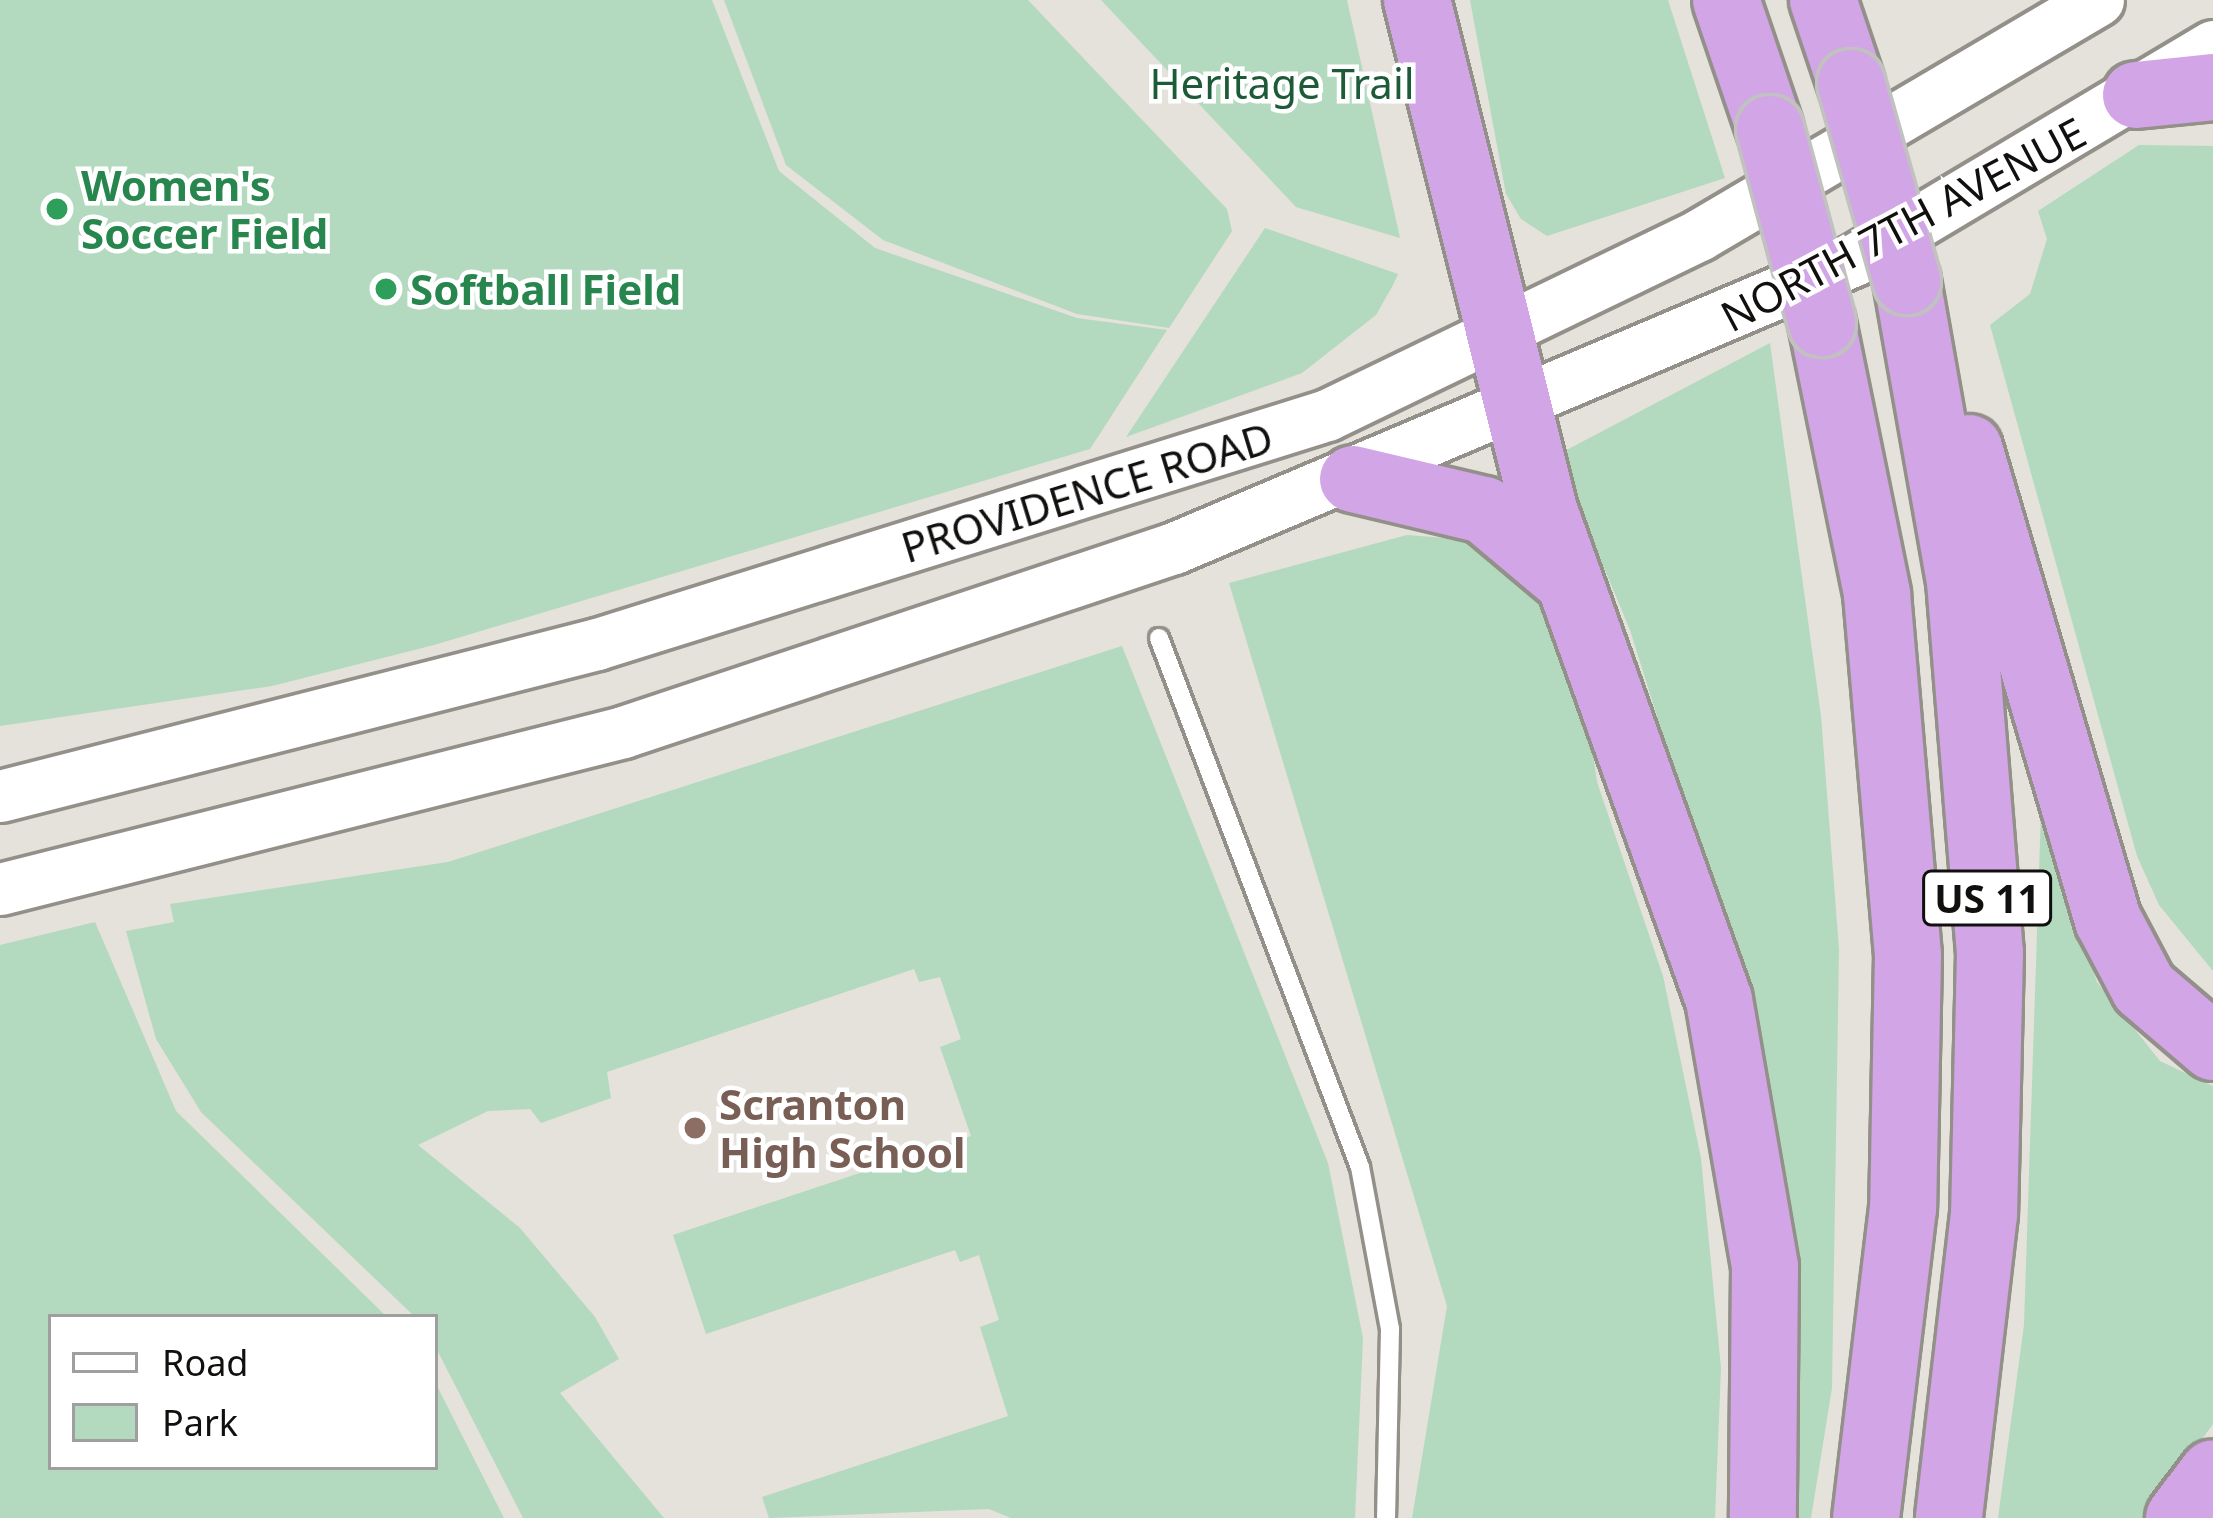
<!DOCTYPE html>
<html>
<head>
<meta charset="utf-8">
<style>
	body { margin:0 }
	#map { position:relative; width:2213px; height:1518px; overflow:hidden; background:#e5e1db; font-family:"Noto Sans",sans-serif }
	div>[style] { position:absolute }
	.green>* { inset:0; background:#b3d9bf }
	.roads { filter:drop-shadow(3px 0 #93908a) drop-shadow(-3px 0 #93908a) drop-shadow(0 3px #93908a) drop-shadow(0 -3px #93908a) }
	.service>* { height:18px; margin:-9px; padding:0 9px; transform-origin:9px; border-radius:9px; background:#fff }
	.secondary>* { height:51px; margin:-25.5px; padding:0 25.5px; transform-origin:25.5px; border-radius:25.5px; background:#fff }
	.motorway>* { height:66px; margin:-33px; padding:0 33px; transform-origin:33px; border-radius:33px; background:#d2a5e6 }
	.bridges { filter:drop-shadow(3px 0 #c1c1c0) drop-shadow(-3px 0 #c1c1c0) drop-shadow(0 3px #c1c1c0) drop-shadow(0 -3px #c1c1c0) }
	.motorway-bridge>* { height:66px; margin:-33px; padding:0 33px; transform-origin:33px; border-radius:33px; background:#d2a5e6 }
	.dots>* { width:33px; height:33px; translate:-50% -50%; box-sizing:border-box; border:6px solid #fff; border-radius:50% }
	span { translate:-50% -50%; white-space:nowrap; text-align:center; line-height:1.15; -webkit-text-stroke:9px #fff; paint-order:stroke }
	.shield-label span { padding:3px 9px; background:#fff; border:3px solid; border-radius:9px; -webkit-text-stroke-width:0 }
	.shield-label { font-size:39px; color:#12100e; font-weight:700 }
	.park-label { font-size:42px; color:#1d5b38 }
	.leisure-label { font-size:42px; color:#27864d; font-weight:700 }
	.left { translate:0 -50%; text-align:left }
	.street-label { font-size:42px; color:#12100e }
	.education-label { font-size:42px; color:#785e54; font-weight:700 }
	.legend { position:absolute; left:48px; top:1314px; width:390px; height:156px; box-sizing:border-box; background:#fff; border:3px solid #a09f9f; margin:0; padding:15px 21px; list-style:none; font-size:36px; color:#12100e }
	.legend li { display:flex; align-items:center; gap:24px; height:60px }
	.legend b { width:60px; border:3px solid #a09f9f }
</style>
</head>
<body>
<div id="map">
	<div class="green">
		<div style="clip-path:polygon(0 0,712px 0,779px 171px,875px 248px,1077px 318px,1167px 330px,1090px 449px,434px 645px,272px 686px,0 726px)"></div>
		<div style="clip-path:polygon(724px 0,1028px 0,1227px 209px,1232px 231px,1169px 328px,1077px 314px,883px 240px,786px 165px)"></div>
		<div style="clip-path:polygon(1101px 0,1347px 0,1400px 238px,1296px 207px)"></div>
		<div style="clip-path:polygon(1470px 0,1668px 0,1725px 178px,1547px 236px,1521px 219px,1506px 194px)"></div>
		<div style="clip-path:polygon(2139px 145px,2213px 146px,2213px 971px,2159px 905px,2137px 856px,1990px 325px,2030px 294px,2047px 239px,2038px 211px)"></div>
		<div style="clip-path:polygon(1265px 228px,1398px 274px,1393px 285px,1376px 315px,1302px 373px,1126px 437px)"></div>
		<div style="clip-path:polygon(1770px 343px,1821px 716px,1839px 949px,1832px 1388px,1811px 1518px,1790px 1518px,1743px 991px,1630px 630px,1557px 455px)"></div>
		<div style="clip-path:polygon(1407px 535px,1471px 540px,1515px 567px,1546px 610px,1588px 719px,1597px 782px,1663px 976px,1701px 1158px,1721px 1368px,1715px 1518px,1412px 1518px,1447px 1306px,1229px 583px)"></div>
		<div style="clip-path:polygon(1122px 646px,1328px 1163px,1363px 1338px,1355px 1518px,1011px 1518px,989px 1509px,769px 1518px,762px 1497px,1008px 1416px,980px 1327px,999px 1320px,979px 1255px,960px 1262px,955px 1250px,706px 1334px,673px 1235px,971px 1136px,940px 1047px,961px 1039px,940px 977px,919px 982px,914px 969px,607px 1072px,611px 1098px,541px 1123px,530px 1109px,488px 1111px,418px 1145px,520px 1228px,595px 1317px,619px 1359px,560px 1393px,664px 1518px,523px 1518px,435px 1346px,435px 1317px,415px 1317px,201px 1112px,156px 1039px,126px 931px,174px 922px,170px 904px,448px 862px)"></div>
		<div style="clip-path:polygon(2041px 812px,2097px 982px,2160px 1061px,2213px 1086px,2213px 1424px,2145px 1518px,1998px 1518px,2024px 1325px)"></div>
		<div style="clip-path:polygon(95px 922px,176px 1111px,387px 1317px,51px 1317px,51px 1467px,435px 1467px,435px 1382px,504px 1518px,0 1518px,0 945px)"></div>
	</div>
	<div class="roads">
		<div class="service">
			<div style="left:1159px;top:638px;width:566px;rotate:69.2deg"></div>
			<div style="left:1360px;top:1167px;width:165px;rotate:79.5deg"></div>
			<div style="left:1390px;top:1329px;width:189px;rotate:91.2deg"></div>
		</div>
		<div class="secondary">
			<div style="left:0;top:796px;width:616px;rotate:-14.28deg"></div>
			<div style="left:597px;top:644px;width:765px;rotate:-17.42deg"></div>
			<div style="left:1327px;top:415px;width:413px;rotate:-25.8deg"></div>
			<div style="left:1699px;top:235px;width:463px;rotate:-30.5deg"></div>
			<div style="left:0;top:889px;width:642px;rotate:-14.14deg"></div>
			<div style="left:623px;top:732px;width:581px;rotate:-18.47deg"></div>
			<div style="left:1174px;top:548px;width:738px;rotate:-22.95deg"></div>
			<div style="left:1854px;top:260px;width:418px;rotate:-30.8deg"></div>
		</div>
		<div class="motorway">
			<div style="left:1417px;top:0;width:526px;rotate:76.02deg"></div>
			<div style="left:1544px;top:510px;width:520px;rotate:70.35deg"></div>
			<div style="left:1719px;top:1000px;width:271px;rotate:80.2deg"></div>
			<div style="left:1765px;top:1267px;width:251px;rotate:90.5deg"></div>
			<div style="left:1726px;top:0;width:136px;rotate:71.2deg"></div>
			<div style="left:1823px;top:0;width:88px;rotate:71.4deg"></div>
			<div style="left:2136px;top:95px;width:77px;rotate:-5.9deg"></div>
			<div style="left:1907px;top:281px;width:305px;rotate:80deg"></div>
			<div style="left:1960px;top:581px;width:373px;rotate:85.4deg"></div>
			<div style="left:1990px;top:953px;width:261px;rotate:91.3deg"></div>
			<div style="left:1984px;top:1214px;width:306px;rotate:96.6deg"></div>
			<div style="left:1822px;top:323px;width:277px;rotate:78.5deg"></div>
			<div style="left:1877px;top:594px;width:362px;rotate:85.1deg"></div>
			<div style="left:1908px;top:955px;width:253px;rotate:91.1deg"></div>
			<div style="left:1903px;top:1208px;width:312px;rotate:96.8deg"></div>
			<div style="left:1969px;top:448px;width:492px;rotate:73.6deg"></div>
			<div style="left:2108px;top:920px;width:77px;rotate:62.1deg"></div>
			<div style="left:2144px;top:988px;width:91px;rotate:40.5deg"></div>
			<div style="left:1353px;top:479px;width:135px;rotate:13.3deg"></div>
			<div style="left:1484px;top:510px;width:106px;rotate:40deg"></div>
			<div style="left:2179px;top:1518px;width:56px;rotate:-52.9deg"></div>
		</div>
	</div>
	<div class="bridges">
		<div class="motorway-bridge">
			<div style="left:1851px;top:83px;width:206px;rotate:74.2deg"></div>
			<div style="left:1770px;top:129px;width:201px;rotate:75deg"></div>
		</div>
	</div>
	<div class="dots">
		<div style="left:57px;top:209px;background:#2e9e5b"></div>
		<div style="left:386px;top:289px;background:#2e9e5b"></div>
		<div style="left:695px;top:1128px;background:#8d6e63"></div>
	</div>
	<div class="shield-label">
		<span style="left:1987px;top:898px">US 11</span>
	</div>
	<div class="park-label">
		<span style="left:1282px;top:83px">Heritage Trail</span>
	</div>
	<div class="leisure-label">
		<span class="left" style="left:81px;top:209px">Women's<br>Soccer Field</span>
		<span class="left" style="left:410px;top:289px">Softball Field</span>
	</div>
	<div class="street-label">
		<span style="left:1903px;top:224px;rotate:-28deg">NORTH 7TH AVENUE</span>
		<span style="left:1087px;top:492px;rotate:-17deg">PROVIDENCE ROAD</span>
	</div>
	<div class="education-label">
		<span class="left" style="left:719px;top:1128px">Scranton<br>High School</span>
	</div>
	<ul class="legend">
	<li><b style="height:15px;background:#fff"></b>Road</li>
	<li><b style="height:33px;background:#b3d9bf"></b>Park</li>
	</ul>
</div>
</body>
</html>
